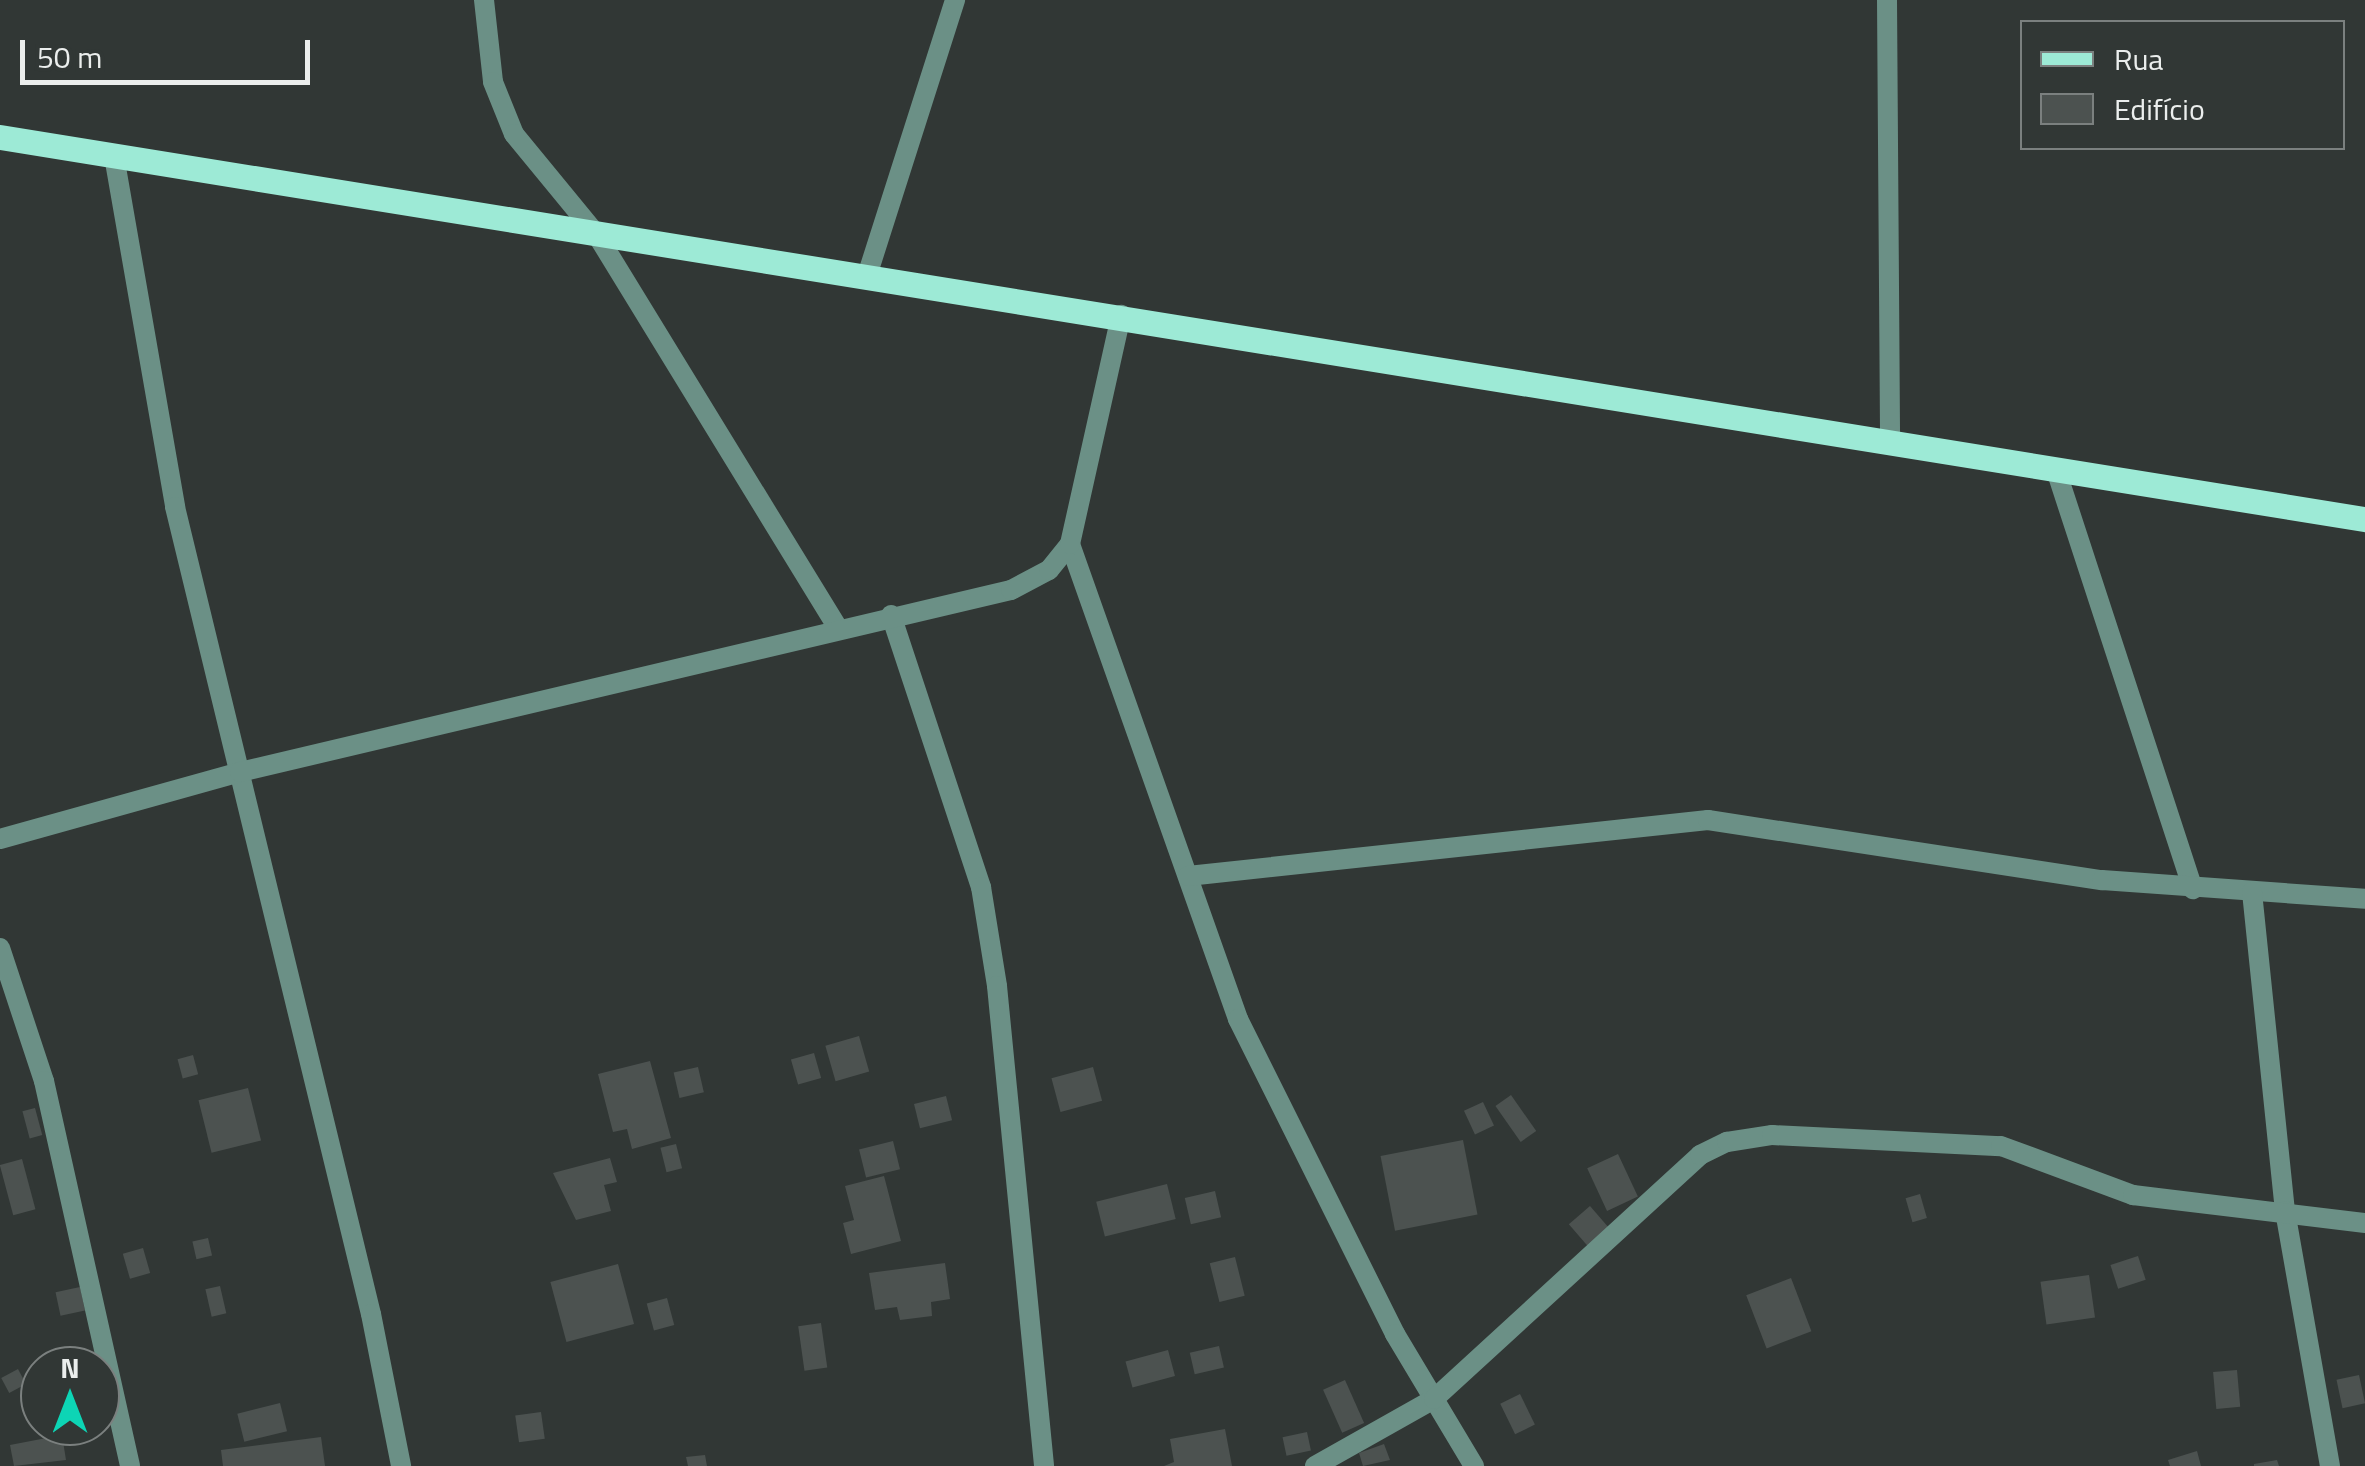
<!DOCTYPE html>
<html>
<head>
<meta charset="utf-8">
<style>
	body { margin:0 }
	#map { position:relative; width:2365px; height:1466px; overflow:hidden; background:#313735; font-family:"Titillium Web",sans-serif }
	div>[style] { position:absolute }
	.building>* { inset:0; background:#4c5250; transform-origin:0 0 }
	.street>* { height:20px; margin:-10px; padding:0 10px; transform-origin:10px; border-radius:10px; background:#6b9086 }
	.primary>* { height:25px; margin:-12.5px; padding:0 12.5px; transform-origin:12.5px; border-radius:12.5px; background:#9dead6 }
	span { translate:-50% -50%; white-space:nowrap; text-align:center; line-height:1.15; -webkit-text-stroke:8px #313735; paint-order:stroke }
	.legend { position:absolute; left:2020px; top:20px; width:325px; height:130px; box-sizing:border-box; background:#313735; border:2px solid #7b807f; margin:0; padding:12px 18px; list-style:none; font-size:30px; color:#ebeeed }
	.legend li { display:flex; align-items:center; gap:20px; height:50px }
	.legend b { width:50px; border:2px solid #7b807f }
	.north { position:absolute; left:20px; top:1346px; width:100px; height:100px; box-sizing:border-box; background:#313735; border:2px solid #7b807f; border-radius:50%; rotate:0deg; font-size:28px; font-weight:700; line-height:40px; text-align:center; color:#ebeeed }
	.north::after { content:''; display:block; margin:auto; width:35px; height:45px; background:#0dd5b5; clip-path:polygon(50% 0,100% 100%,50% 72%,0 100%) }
	.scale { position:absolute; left:20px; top:40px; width:290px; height:45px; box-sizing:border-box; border:5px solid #ebeeed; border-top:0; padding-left:12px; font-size:30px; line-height:35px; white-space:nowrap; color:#ebeeed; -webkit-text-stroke:8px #313735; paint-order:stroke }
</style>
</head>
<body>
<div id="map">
	<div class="building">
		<div style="left:859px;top:1036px;width:37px;height:35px;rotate:74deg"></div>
		<div style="left:814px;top:1053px;width:26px;height:24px;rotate:74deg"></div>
		<div style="left:193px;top:1055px;width:20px;height:16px;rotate:75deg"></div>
		<div style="clip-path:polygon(650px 1061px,671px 1138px,632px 1149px,627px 1129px,613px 1132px,598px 1074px)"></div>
		<div style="left:698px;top:1067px;width:26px;height:25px;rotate:77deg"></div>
		<div style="left:1093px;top:1067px;width:35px;height:43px;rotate:75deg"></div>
		<div style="left:248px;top:1088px;width:54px;height:51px;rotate:76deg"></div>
		<div style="left:1511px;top:1095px;width:44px;height:19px;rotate:55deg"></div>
		<div style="left:946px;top:1096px;width:25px;height:33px;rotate:76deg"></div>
		<div style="left:1483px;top:1102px;width:26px;height:21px;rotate:65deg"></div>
		<div style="left:35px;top:1108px;width:28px;height:13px;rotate:75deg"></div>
		<div style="left:1463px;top:1140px;width:76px;height:84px;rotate:79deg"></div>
		<div style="left:893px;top:1141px;width:29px;height:35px;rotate:76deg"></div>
		<div style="left:676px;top:1144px;width:25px;height:16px;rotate:76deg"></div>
		<div style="left:1618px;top:1154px;width:47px;height:34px;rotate:65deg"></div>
		<div style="clip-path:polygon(610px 1158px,617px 1182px,604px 1185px,611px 1211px,576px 1220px,553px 1173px)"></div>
		<div style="left:22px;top:1159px;width:52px;height:23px;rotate:75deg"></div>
		<div style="clip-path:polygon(884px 1176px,901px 1241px,851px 1254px,843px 1223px,854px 1220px,845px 1186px)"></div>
		<div style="left:1167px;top:1184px;width:36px;height:73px;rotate:76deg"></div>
		<div style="left:1215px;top:1191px;width:27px;height:31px;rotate:77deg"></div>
		<div style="left:1920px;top:1194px;width:25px;height:15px;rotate:74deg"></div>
		<div style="left:1590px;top:1206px;width:29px;height:28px;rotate:49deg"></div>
		<div style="left:208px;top:1238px;width:18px;height:16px;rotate:77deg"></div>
		<div style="left:143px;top:1248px;width:26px;height:21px;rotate:74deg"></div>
		<div style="left:2138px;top:1256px;width:25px;height:29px;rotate:72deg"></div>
		<div style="left:1235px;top:1257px;width:40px;height:26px;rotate:76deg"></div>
		<div style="clip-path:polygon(945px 1263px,950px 1299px,931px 1302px,932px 1316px,900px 1320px,897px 1307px,875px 1310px,869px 1273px)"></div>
		<div style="left:618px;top:1264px;width:62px;height:70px;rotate:75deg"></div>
		<div style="left:2089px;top:1275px;width:43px;height:49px;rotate:82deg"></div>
		<div style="left:1791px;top:1278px;width:57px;height:48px;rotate:69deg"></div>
		<div style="left:220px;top:1286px;width:28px;height:15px;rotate:77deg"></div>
		<div style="left:80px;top:1287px;width:24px;height:25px;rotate:78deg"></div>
		<div style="left:667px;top:1298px;width:28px;height:21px;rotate:75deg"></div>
		<div style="left:821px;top:1323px;width:45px;height:23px;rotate:82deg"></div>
		<div style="left:1219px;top:1346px;width:22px;height:30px;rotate:77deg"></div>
		<div style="left:1168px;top:1350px;width:27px;height:44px;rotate:75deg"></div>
		<div style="left:18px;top:1369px;width:17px;height:19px;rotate:62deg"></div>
		<div style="left:2237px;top:1370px;width:37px;height:24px;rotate:85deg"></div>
		<div style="left:2359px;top:1375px;width:29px;height:23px;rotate:78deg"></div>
		<div style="left:1345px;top:1380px;width:47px;height:24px;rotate:66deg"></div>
		<div style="left:1520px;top:1394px;width:34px;height:22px;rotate:64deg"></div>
		<div style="left:280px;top:1403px;width:29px;height:44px;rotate:76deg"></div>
		<div style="left:541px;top:1412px;width:27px;height:26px;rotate:82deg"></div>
		<div style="clip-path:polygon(1225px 1429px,1232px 1466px,1164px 1466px,1174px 1462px,1170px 1439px)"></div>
		<div style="left:1307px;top:1432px;width:19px;height:25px;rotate:78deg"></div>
		<div style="clip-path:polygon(62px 1435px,66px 1460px,14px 1466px,10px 1445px)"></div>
		<div style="clip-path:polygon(321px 1437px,325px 1466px,223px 1466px,221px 1450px)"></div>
		<div style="clip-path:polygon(1384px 1444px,1390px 1460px,1363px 1466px,1359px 1453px)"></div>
		<div style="clip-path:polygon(2197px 1451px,2201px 1466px,2170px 1466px,2168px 1460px)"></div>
		<div style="clip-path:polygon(705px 1455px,707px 1466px,688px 1466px,686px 1457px)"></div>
		<div style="clip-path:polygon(2277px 1460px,2279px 1466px,2254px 1466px,2254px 1464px)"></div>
	</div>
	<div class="street">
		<div style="left:484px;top:0;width:82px;rotate:83.7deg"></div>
		<div style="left:493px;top:82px;width:56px;rotate:68deg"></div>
		<div style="left:514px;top:134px;width:131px;rotate:50.6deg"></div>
		<div style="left:597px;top:235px;width:461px;rotate:58.5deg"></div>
		<div style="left:1887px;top:0;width:445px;rotate:89.6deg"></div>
		<div style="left:114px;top:156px;width:356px;rotate:80.1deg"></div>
		<div style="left:175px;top:507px;width:830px;rotate:76.35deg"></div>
		<div style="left:371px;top:1314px;width:155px;rotate:78.8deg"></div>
		<div style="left:866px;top:279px;width:293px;rotate:-72.3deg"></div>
		<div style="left:2057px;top:473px;width:438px;rotate:71.9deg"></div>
		<div style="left:1070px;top:544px;width:504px;rotate:70.52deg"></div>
		<div style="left:1238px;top:1019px;width:352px;rotate:63.5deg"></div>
		<div style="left:1395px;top:1334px;width:154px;rotate:59.1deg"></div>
		<div style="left:891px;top:615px;width:287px;rotate:71.7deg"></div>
		<div style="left:981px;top:887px;width:100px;rotate:80.8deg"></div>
		<div style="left:997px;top:986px;width:482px;rotate:84.4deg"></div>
		<div style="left:0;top:839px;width:249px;rotate:-15.6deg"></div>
		<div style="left:240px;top:772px;width:792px;rotate:-13.28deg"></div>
		<div style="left:1011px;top:590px;width:43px;rotate:-27.8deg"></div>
		<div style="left:1049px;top:570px;width:33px;rotate:-51deg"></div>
		<div style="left:1070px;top:544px;width:235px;rotate:-77.4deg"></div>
		<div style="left:1188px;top:876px;width:523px;rotate:-6.15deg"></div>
		<div style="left:1708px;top:820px;width:399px;rotate:8.7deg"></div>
		<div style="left:2102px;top:880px;width:264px;rotate:4.1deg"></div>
		<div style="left:2252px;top:892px;width:321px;rotate:84.1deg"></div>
		<div style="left:2285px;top:1211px;width:259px;rotate:80deg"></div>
		<div style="left:0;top:948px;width:140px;rotate:71.7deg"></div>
		<div style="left:44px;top:1081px;width:394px;rotate:77.4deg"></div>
		<div style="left:1315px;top:1466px;width:137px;rotate:-29.4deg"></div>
		<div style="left:1434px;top:1399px;width:361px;rotate:-42.5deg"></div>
		<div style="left:1700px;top:1155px;width:30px;rotate:-26deg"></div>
		<div style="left:1727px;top:1142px;width:46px;rotate:-8.8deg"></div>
		<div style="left:1772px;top:1135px;width:229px;rotate:2.8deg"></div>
		<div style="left:2001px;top:1146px;width:141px;rotate:20.4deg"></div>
		<div style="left:2133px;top:1195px;width:234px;rotate:6.9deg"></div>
	</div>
	<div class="primary">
		<div style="left:0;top:137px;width:2396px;rotate:9.18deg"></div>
	</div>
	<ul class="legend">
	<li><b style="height:12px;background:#9dead6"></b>Rua</li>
	<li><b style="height:28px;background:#4c5250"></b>Edifício</li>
	</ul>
	<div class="north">N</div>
	<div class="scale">50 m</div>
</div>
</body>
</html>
